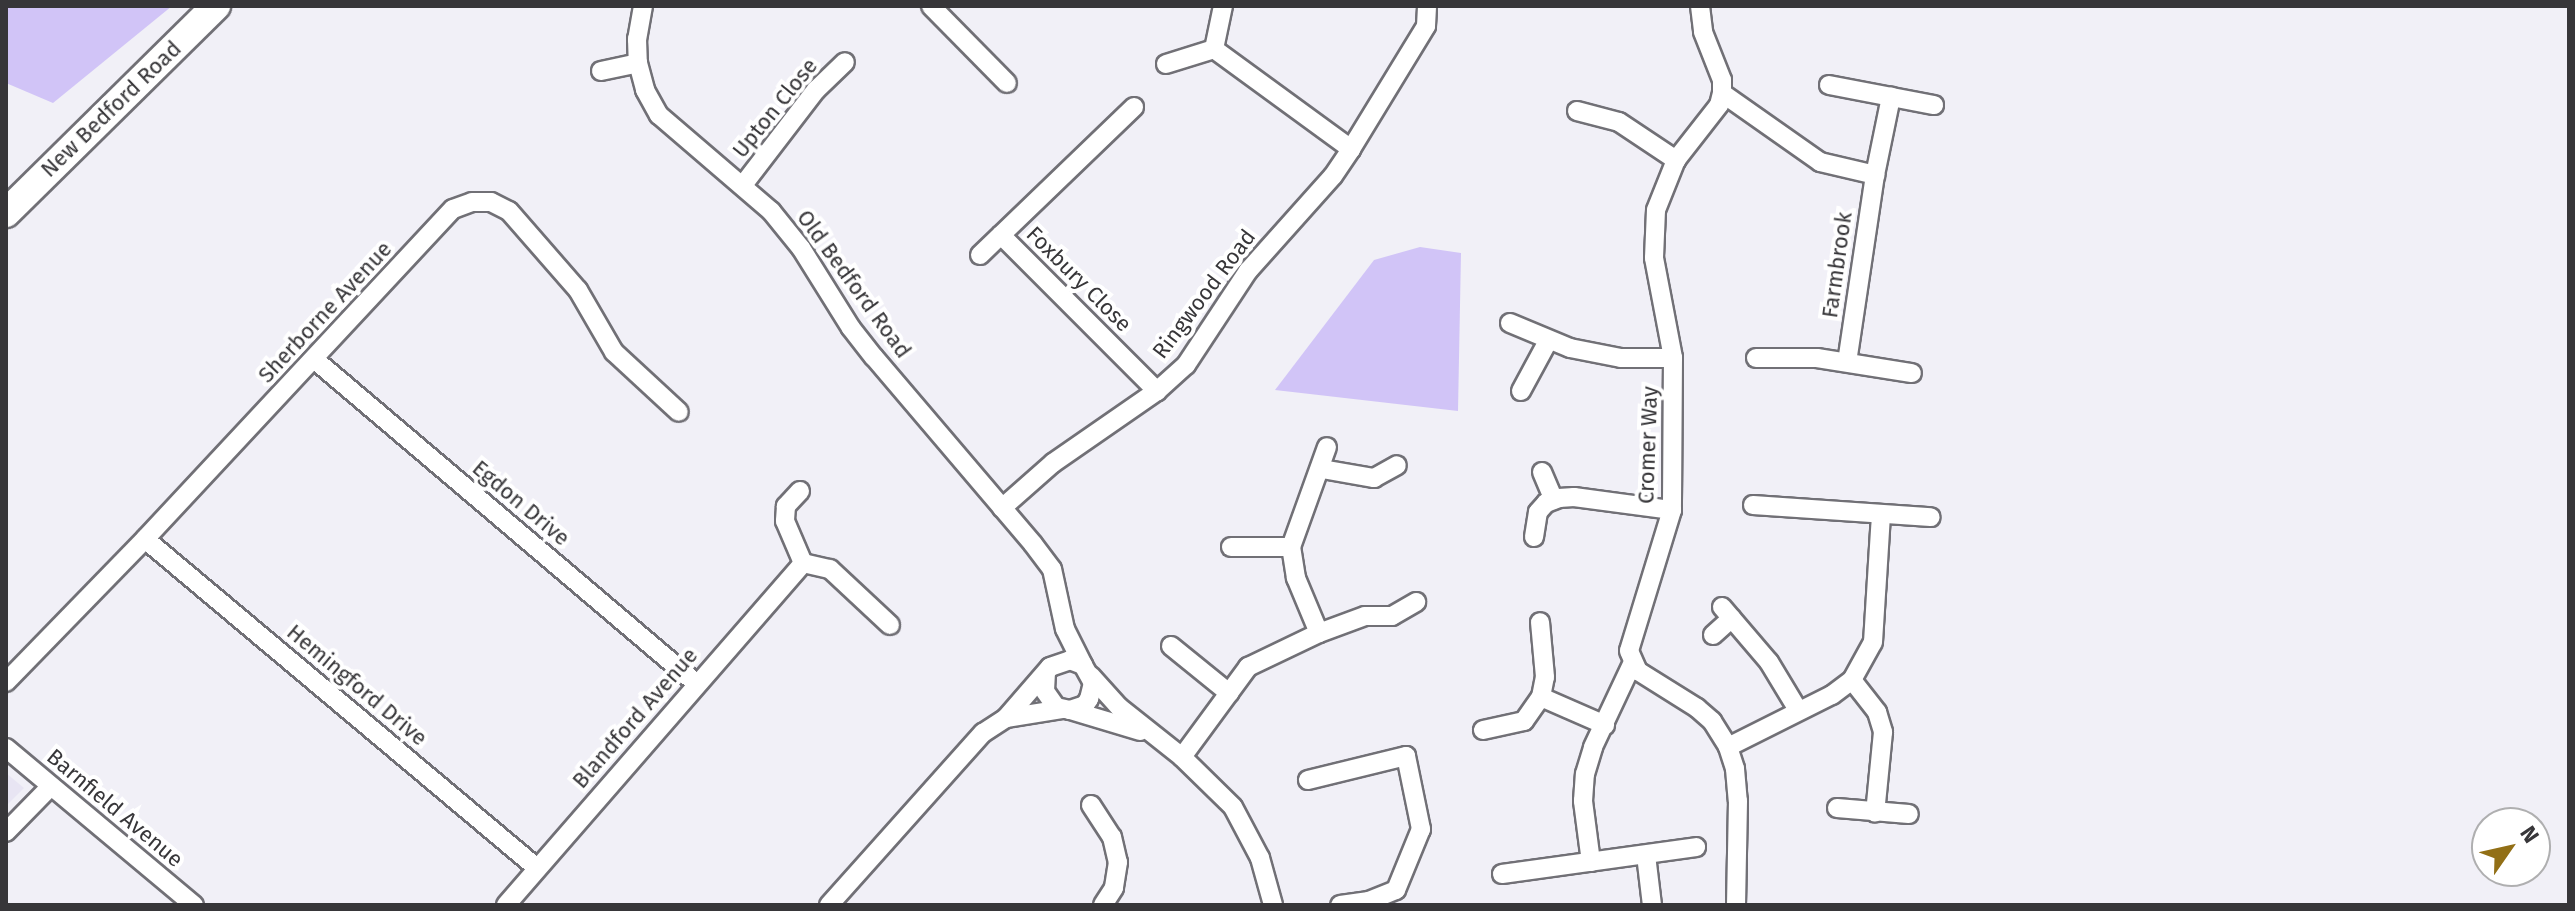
<!DOCTYPE html>
<html>
<head>
<meta charset="utf-8">
<style>
	body { margin:0 }
	#map { position:relative; width:2575px; height:911px; overflow:hidden; background:#f1f0f7; font-family:"Fira Sans",sans-serif }
	div>[style] { position:absolute }
	.built>* { inset:0; background:#e8e5f3 }
	.green>* { inset:0; background:#d1c4f7 }
	.roads { filter:drop-shadow(2px 0 #717076) drop-shadow(-2px 0 #717076) drop-shadow(0 2px #717076) drop-shadow(0 -2px #717076) }
	.minor>* { height:18px; margin:-9px; padding:0 9px; transform-origin:9px; border-radius:9px; background:#fff }
	.highway>* { height:28px; margin:-14px; padding:0 14px; transform-origin:14px; border-radius:14px; background:#fff }
	span { translate:-50% -50%; white-space:nowrap; text-align:center; line-height:1.15; -webkit-text-stroke:8px #fff; paint-order:stroke }
	.street-label { font-size:22px; color:#373639 }
	.frame { position:absolute; inset:0; border:8px solid #373639; pointer-events:none }
	.north { position:absolute; left:2471px; top:807px; width:80px; height:80px; box-sizing:border-box; background:#fff; border:2px solid #afafb0; border-radius:50%; rotate:56deg; font-size:22px; font-weight:700; line-height:32px; text-align:center; color:#373639 }
	.north::after { content:''; display:block; margin:auto; width:28px; height:36px; background:#926f16; clip-path:polygon(50% 0,100% 100%,50% 72%,0 100%) }
</style>
</head>
<body>
<div id="map">
	<div class="built">
		<div style="clip-path:polygon(6px 773px,24px 788px,6px 806px)"></div>
	</div>
	<div class="green">
		<div style="clip-path:polygon(6px 6px,172px 6px,53px 103px,6px 83px)"></div>
		<div style="clip-path:polygon(1420px 247px,1461px 253px,1458px 411px,1275px 390px,1374px 260px)"></div>
	</div>
	<div class="roads">
		<div class="minor">
			<div style="left:643px;top:6px;width:34px;rotate:100deg"></div>
			<div style="left:637px;top:39px;width:24px;rotate:88deg"></div>
			<div style="left:638px;top:63px;width:28px;rotate:75deg"></div>
			<div style="left:645px;top:90px;width:29px;rotate:61deg"></div>
			<div style="left:659px;top:115px;width:148px;rotate:40.6deg"></div>
			<div style="left:771px;top:211px;width:48px;rotate:51deg"></div>
			<div style="left:801px;top:248px;width:94px;rotate:58deg"></div>
			<div style="left:851px;top:328px;width:37px;rotate:52deg"></div>
			<div style="left:874px;top:357px;width:245px;rotate:49.6deg"></div>
			<div style="left:1033px;top:544px;width:31px;rotate:53deg"></div>
			<div style="left:1052px;top:569px;width:61px;rotate:77.8deg"></div>
			<div style="left:1065px;top:629px;width:40px;rotate:63.4deg"></div>
			<div style="left:931px;top:6px;width:108px;rotate:45.4deg"></div>
			<div style="left:1700px;top:6px;width:26px;rotate:83deg"></div>
			<div style="left:1703px;top:32px;width:52px;rotate:68.4deg"></div>
			<div style="left:1722px;top:80px;width:13px;rotate:90deg"></div>
			<div style="left:1722px;top:93px;width:12px;rotate:104deg"></div>
			<div style="left:1719px;top:105px;width:70px;rotate:128deg"></div>
			<div style="left:1676px;top:160px;width:54px;rotate:111.8deg"></div>
			<div style="left:1656px;top:210px;width:48px;rotate:92.4deg"></div>
			<div style="left:1654px;top:258px;width:102px;rotate:79.2deg"></div>
			<div style="left:1673px;top:358px;width:152px;rotate:90.4deg"></div>
			<div style="left:1672px;top:510px;width:147px;rotate:107deg"></div>
			<div style="left:1629px;top:651px;width:22px;rotate:66deg"></div>
			<div style="left:1638px;top:671px;width:70px;rotate:32.1deg"></div>
			<div style="left:1697px;top:708px;width:20px;rotate:41deg"></div>
			<div style="left:1712px;top:721px;width:31px;rotate:58deg"></div>
			<div style="left:1728px;top:747px;width:23px;rotate:72deg"></div>
			<div style="left:1735px;top:769px;width:32px;rotate:85deg"></div>
			<div style="left:1738px;top:801px;width:104px;rotate:91.1deg"></div>
			<div style="left:1214px;top:49px;width:170px;rotate:36.1deg"></div>
			<div style="left:1166px;top:64px;width:50px;rotate:-17.4deg"></div>
			<div style="left:1214px;top:49px;width:44px;rotate:-78.2deg"></div>
			<div style="left:601px;top:71px;width:38px;rotate:-12deg"></div>
			<div style="left:1829px;top:85px;width:107px;rotate:10.8deg"></div>
			<div style="left:1722px;top:93px;width:120px;rotate:35.1deg"></div>
			<div style="left:1820px;top:162px;width:57px;rotate:13.3deg"></div>
			<div style="left:1875px;top:175px;width:189px;rotate:98.5deg"></div>
			<div style="left:1134px;top:107px;width:185px;rotate:136.1deg"></div>
			<div style="left:1001px;top:235px;width:221px;rotate:45deg"></div>
			<div style="left:1577px;top:111px;width:43px;rotate:14.7deg"></div>
			<div style="left:1619px;top:122px;width:69px;rotate:33.7deg"></div>
			<div style="left:1875px;top:175px;width:80px;rotate:-78.4deg"></div>
			<div style="left:743px;top:185px;width:120px;rotate:-52.5deg"></div>
			<div style="left:816px;top:90px;width:40px;rotate:-44deg"></div>
			<div style="left:980px;top:255px;width:29px;rotate:-44deg"></div>
			<div style="left:1510px;top:323px;width:65px;rotate:22.6deg"></div>
			<div style="left:1570px;top:348px;width:52px;rotate:11.1deg"></div>
			<div style="left:1621px;top:358px;width:52px"></div>
			<div style="left:1756px;top:358px;width:61px"></div>
			<div style="left:1817px;top:358px;width:96px;rotate:9deg"></div>
			<div style="left:314px;top:359px;width:502px;rotate:40.32deg"></div>
			<div style="left:1521px;top:391px;width:57px;rotate:-61.6deg"></div>
			<div style="left:1322px;top:469px;width:53px;rotate:9.8deg"></div>
			<div style="left:1374px;top:478px;width:26px;rotate:-29deg"></div>
			<div style="left:1542px;top:472px;width:30px;rotate:67deg"></div>
			<div style="left:800px;top:491px;width:21px;rotate:133deg"></div>
			<div style="left:786px;top:506px;width:15px;rotate:94deg"></div>
			<div style="left:785px;top:521px;width:46px;rotate:66.8deg"></div>
			<div style="left:1753px;top:505px;width:178px;rotate:3.9deg"></div>
			<div style="left:1002px;top:508px;width:68px;rotate:-41.4deg"></div>
			<div style="left:1053px;top:463px;width:126px;rotate:-34.7deg"></div>
			<div style="left:1157px;top:391px;width:39px;rotate:-42deg"></div>
			<div style="left:1186px;top:365px;width:113px;rotate:-56.6deg"></div>
			<div style="left:1248px;top:271px;width:127px;rotate:-48.2deg"></div>
			<div style="left:1333px;top:176px;width:32px;rotate:-56deg"></div>
			<div style="left:1351px;top:149px;width:144px;rotate:-58.6deg"></div>
			<div style="left:1426px;top:26px;width:20px;rotate:-87deg"></div>
			<div style="left:1534px;top:537px;width:25px;rotate:-81deg"></div>
			<div style="left:1538px;top:512px;width:12px;rotate:-48deg"></div>
			<div style="left:1546px;top:503px;width:14px;rotate:-21deg"></div>
			<div style="left:1559px;top:498px;width:15px;rotate:-4deg"></div>
			<div style="left:1574px;top:497px;width:99px;rotate:7.6deg"></div>
			<div style="left:145px;top:539px;width:512px;rotate:40.01deg"></div>
			<div style="left:1231px;top:547px;width:60px"></div>
			<div style="left:1722px;top:607px;width:72px;rotate:49.5deg"></div>
			<div style="left:1769px;top:662px;width:56px;rotate:58.9deg"></div>
			<div style="left:1319px;top:633px;width:60px;rotate:-112.7deg"></div>
			<div style="left:1296px;top:578px;width:31px;rotate:-99deg"></div>
			<div style="left:1291px;top:547px;width:106px;rotate:-70.2deg"></div>
			<div style="left:1713px;top:635px;width:25px;rotate:-42deg"></div>
			<div style="left:1171px;top:646px;width:75px;rotate:39deg"></div>
			<div style="left:1091px;top:676px;width:42px;rotate:47.9deg"></div>
			<div style="left:1119px;top:707px;width:80px;rotate:38.4deg"></div>
			<div style="left:1182px;top:757px;width:71px;rotate:44.4deg"></div>
			<div style="left:1233px;top:807px;width:58px;rotate:62.1deg"></div>
			<div style="left:1260px;top:858px;width:49px;rotate:74.5deg"></div>
			<div style="left:1852px;top:680px;width:41px;rotate:52deg"></div>
			<div style="left:1877px;top:712px;width:21px;rotate:73deg"></div>
			<div style="left:1883px;top:732px;width:81px;rotate:95.6deg"></div>
			<div style="left:6px;top:682px;width:199px;rotate:-45.8deg"></div>
			<div style="left:145px;top:539px;width:451px;rotate:-47deg"></div>
			<div style="left:453px;top:209px;width:20px;rotate:-20deg"></div>
			<div style="left:472px;top:202px;width:19px"></div>
			<div style="left:491px;top:202px;width:20px;rotate:27deg"></div>
			<div style="left:509px;top:211px;width:105px;rotate:48.9deg"></div>
			<div style="left:578px;top:290px;width:72px;rotate:59.9deg"></div>
			<div style="left:614px;top:352px;width:88px;rotate:42.7deg"></div>
			<div style="left:1541px;top:697px;width:70px;rotate:23.6deg"></div>
			<div style="left:1070px;top:710px;width:73px;rotate:16.7deg"></div>
			<div style="left:1006px;top:718px;width:58px;rotate:-9deg"></div>
			<div style="left:1483px;top:730px;width:42px;rotate:-12.4deg"></div>
			<div style="left:1524px;top:721px;width:29px;rotate:-55deg"></div>
			<div style="left:1541px;top:697px;width:20px;rotate:-79deg"></div>
			<div style="left:1545px;top:677px;width:55px;rotate:-95.2deg"></div>
			<div style="left:1728px;top:747px;width:116px;rotate:-26.6deg"></div>
			<div style="left:1832px;top:695px;width:25px;rotate:-37deg"></div>
			<div style="left:1852px;top:680px;width:43px;rotate:-61.1deg"></div>
			<div style="left:1873px;top:642px;width:127px;rotate:-86.4deg"></div>
			<div style="left:6px;top:748px;width:245px;rotate:39.9deg"></div>
			<div style="left:1182px;top:757px;width:112px;rotate:-53.7deg"></div>
			<div style="left:1248px;top:667px;width:79px;rotate:-25.6deg"></div>
			<div style="left:1319px;top:633px;width:49px;rotate:-20.3deg"></div>
			<div style="left:1365px;top:616px;width:27px"></div>
			<div style="left:1392px;top:616px;width:28px;rotate:-30deg"></div>
			<div style="left:1308px;top:780px;width:101px;rotate:-13.8deg"></div>
			<div style="left:1406px;top:756px;width:75px;rotate:78.4deg"></div>
			<div style="left:1421px;top:829px;width:66px;rotate:112.3deg"></div>
			<div style="left:1396px;top:890px;width:29px;rotate:158deg"></div>
			<div style="left:1369px;top:901px;width:29px;rotate:172deg"></div>
			<div style="left:1091px;top:805px;width:38px;rotate:57deg"></div>
			<div style="left:1112px;top:837px;width:26px;rotate:77deg"></div>
			<div style="left:1118px;top:862px;width:26px;rotate:99deg"></div>
			<div style="left:1114px;top:888px;width:20px;rotate:123deg"></div>
			<div style="left:1837px;top:808px;width:72px;rotate:4.8deg"></div>
			<div style="left:6px;top:832px;width:64px;rotate:-45.6deg"></div>
			<div style="left:1646px;top:855px;width:50px;rotate:83.2deg"></div>
			<div style="left:1591px;top:862px;width:62px;rotate:-97.5deg"></div>
			<div style="left:1583px;top:801px;width:27px;rotate:-86deg"></div>
			<div style="left:1585px;top:774px;width:28px;rotate:-73deg"></div>
			<div style="left:1593px;top:747px;width:92px;rotate:-64.8deg"></div>
			<div style="left:1502px;top:874px;width:196px;rotate:-7.9deg"></div>
			<div style="left:506px;top:905px;width:453px;rotate:-49deg"></div>
			<div style="left:803px;top:563px;width:28px;rotate:13deg"></div>
			<div style="left:830px;top:569px;width:82px;rotate:43deg"></div>
			<div style="left:829px;top:905px;width:231px;rotate:-48.2deg"></div>
			<div style="left:983px;top:733px;width:27px;rotate:-33deg"></div>
			<div style="left:1006px;top:718px;width:67px;rotate:-49.2deg"></div>
			<div style="left:1050px;top:667px;width:21px;rotate:-19deg"></div>
			<div style="left:1070px;top:660px;width:14px;rotate:21deg"></div>
			<div style="left:1083px;top:665px;width:21px;rotate:61deg"></div>
			<div style="left:1093px;top:683px;width:16px;rotate:104deg"></div>
			<div style="left:1089px;top:699px;width:7px;rotate:124deg"></div>
			<div style="left:1085px;top:705px;width:16px;rotate:162deg"></div>
			<div style="left:1070px;top:710px;width:14px;rotate:-168deg"></div>
			<div style="left:1056px;top:707px;width:19px;rotate:-125deg"></div>
			<div style="left:1045px;top:691px;width:18px;rotate:-87deg"></div>
		</div>
		<div class="highway">
			<div style="left:6px;top:213px;width:295px;rotate:-44.6deg"></div>
		</div>
	</div>
	<div class="street-label">
		<span style="left:775px;top:108px;rotate:-51deg">Upton Close</span>
		<span style="left:111px;top:109px;rotate:-44deg">New Bedford Road</span>
		<span style="left:1837px;top:265px;rotate:-82deg">Farmbrook</span>
		<span style="left:1079px;top:279px;rotate:45deg">Foxbury Close</span>
		<span style="left:854px;top:284px;rotate:54deg">Old Bedford Road</span>
		<span style="left:1204px;top:294px;rotate:-53deg">Ringwood Road</span>
		<span style="left:325px;top:312px;rotate:-47deg">Sherborne Avenue</span>
		<span style="left:1648px;top:445px;rotate:-88deg">Cromer Way</span>
		<span style="left:521px;top:503px;rotate:40deg">Egdon Drive</span>
		<span style="left:357px;top:685px;rotate:40deg">Hemingford Drive</span>
		<span style="left:635px;top:718px;rotate:-49deg">Blandford Avenue</span>
		<span style="left:115px;top:808px;rotate:40deg">Barnfield Avenue</span>
	</div>
	<div class="frame"></div>
	<div class="north">N</div>
</div>
</body>
</html>
